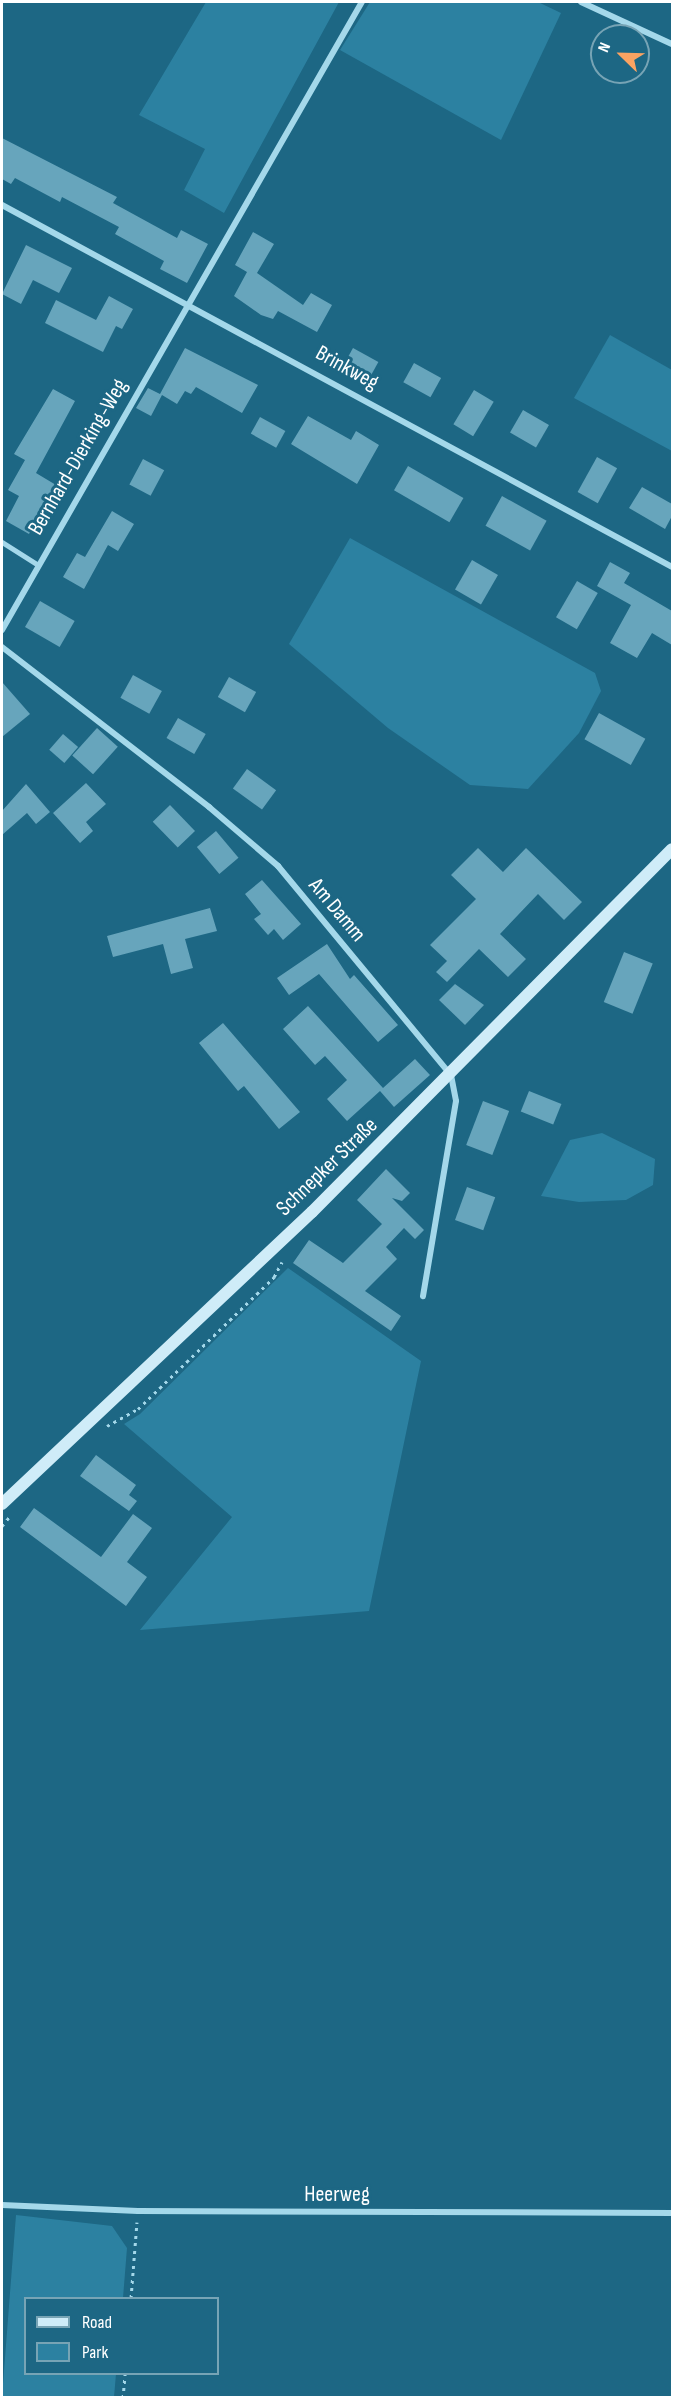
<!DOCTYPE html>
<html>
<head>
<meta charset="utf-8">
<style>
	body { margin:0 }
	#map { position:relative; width:674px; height:2399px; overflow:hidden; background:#1d6784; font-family:"Sofia Sans Condensed",sans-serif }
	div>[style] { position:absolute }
	.green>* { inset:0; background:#2c81a1 }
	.building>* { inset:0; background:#67a5bc; transform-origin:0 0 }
	.path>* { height:3px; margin-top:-1.5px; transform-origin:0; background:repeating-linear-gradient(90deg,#a4d8ea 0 3px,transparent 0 7.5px) }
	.service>* { height:4.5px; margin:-2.25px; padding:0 2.25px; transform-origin:2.25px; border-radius:2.25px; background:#a4d8ea }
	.minor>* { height:6px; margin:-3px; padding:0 3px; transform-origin:3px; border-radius:3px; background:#a4d8ea }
	.secondary>* { height:12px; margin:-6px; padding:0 6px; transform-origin:6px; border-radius:6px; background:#cfecf8 }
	span { translate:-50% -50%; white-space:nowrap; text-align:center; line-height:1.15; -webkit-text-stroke:6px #1d6784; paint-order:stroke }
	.street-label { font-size:22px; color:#fff }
	.frame { position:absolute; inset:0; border:3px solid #fff; pointer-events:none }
	.legend { position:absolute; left:24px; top:2297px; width:195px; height:78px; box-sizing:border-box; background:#1d6784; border:2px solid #77a4b5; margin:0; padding:8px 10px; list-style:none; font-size:18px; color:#fff }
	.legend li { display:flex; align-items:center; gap:12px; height:30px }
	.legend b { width:30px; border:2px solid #77a4b5 }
	.north { position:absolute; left:590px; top:24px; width:60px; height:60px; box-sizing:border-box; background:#1d6784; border:2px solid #77a4b5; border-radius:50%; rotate:293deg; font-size:16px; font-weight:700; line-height:24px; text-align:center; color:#fff }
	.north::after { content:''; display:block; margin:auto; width:21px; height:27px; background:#faa362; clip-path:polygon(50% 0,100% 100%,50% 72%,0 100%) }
</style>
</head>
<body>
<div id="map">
	<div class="green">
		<div style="clip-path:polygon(206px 2px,339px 2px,224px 213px,184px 190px,205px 149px,139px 115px)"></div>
		<div style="clip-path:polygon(370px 2px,538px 2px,561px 13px,501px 140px,340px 50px)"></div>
		<div style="clip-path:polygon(610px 335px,672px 370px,672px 451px,574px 398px)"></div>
		<div style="clip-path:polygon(350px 538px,595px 673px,601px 691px,579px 733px,528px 789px,470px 785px,388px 728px,289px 644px)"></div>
		<div style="clip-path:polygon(602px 1133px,655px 1159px,653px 1185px,626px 1200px,579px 1202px,541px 1196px,570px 1140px)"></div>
		<div style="clip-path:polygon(288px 1268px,421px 1361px,369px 1611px,140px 1630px,232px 1517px,124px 1424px,140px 1414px)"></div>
		<div style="clip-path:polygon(16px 2215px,112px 2226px,127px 2248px,123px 2298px,26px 2298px,26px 2374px,116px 2374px,114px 2397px,2px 2397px)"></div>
	</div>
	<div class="building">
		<div style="clip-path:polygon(2px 138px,117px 197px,113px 203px,177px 238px,181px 230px,208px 244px,187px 283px,160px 269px,164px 261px,115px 234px,119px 227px,62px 197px,60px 202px,15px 178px,11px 184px,2px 179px)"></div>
		<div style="clip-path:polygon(253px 232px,274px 244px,257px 273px,303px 305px,311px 293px,332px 305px,317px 332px,278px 311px,273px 319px,261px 315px,234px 296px,247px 272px,235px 265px)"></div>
		<div style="clip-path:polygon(26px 245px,72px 268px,59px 293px,33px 280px,21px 304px,2px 294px)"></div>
		<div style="clip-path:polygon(109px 296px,133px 309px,122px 329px,116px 326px,103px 352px,45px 323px,56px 300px,96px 320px)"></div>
		<div style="clip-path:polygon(185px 348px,258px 385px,242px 413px,196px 387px,191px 394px,185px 391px,177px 404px,162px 395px,151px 416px,136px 408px,148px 388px,160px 394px)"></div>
		<div style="left:353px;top:348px;width:29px;height:26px;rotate:29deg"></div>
		<div style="left:414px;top:363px;width:31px;height:22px;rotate:29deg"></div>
		<div style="clip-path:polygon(53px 389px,75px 401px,36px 473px,56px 485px,29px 534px,6px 521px,19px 496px,8px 490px,25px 460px,14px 454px)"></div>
		<div style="left:474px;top:390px;width:23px;height:40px;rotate:31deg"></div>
		<div style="left:523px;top:410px;width:30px;height:26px;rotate:30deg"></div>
		<div style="clip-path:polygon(308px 416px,351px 440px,356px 431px,379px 445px,357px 484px,291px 444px)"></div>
		<div style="left:260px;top:417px;width:29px;height:19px;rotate:29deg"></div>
		<div style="left:597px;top:457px;width:23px;height:40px;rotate:29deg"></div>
		<div style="left:143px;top:459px;width:24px;height:29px;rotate:28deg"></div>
		<div style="left:408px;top:466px;width:64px;height:28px;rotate:30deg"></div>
		<div style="clip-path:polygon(642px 487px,672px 504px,672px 516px,665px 529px,629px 508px)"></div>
		<div style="left:502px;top:496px;width:51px;height:34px;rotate:29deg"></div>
		<div style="clip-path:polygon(112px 511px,134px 524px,118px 551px,108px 545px,84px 589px,63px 577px,77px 553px,85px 557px)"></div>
		<div style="left:472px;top:560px;width:30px;height:34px;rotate:30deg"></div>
		<div style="clip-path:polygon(610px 562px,630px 573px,624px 583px,672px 611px,672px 645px,652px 633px,637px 658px,610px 643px,631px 605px,597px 586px)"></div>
		<div style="left:577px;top:581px;width:24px;height:42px;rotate:30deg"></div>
		<div style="left:40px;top:601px;width:40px;height:30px;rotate:30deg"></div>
		<div style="left:133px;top:675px;width:33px;height:26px;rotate:29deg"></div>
		<div style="left:229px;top:677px;width:31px;height:23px;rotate:29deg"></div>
		<div style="clip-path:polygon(2px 682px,30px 714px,2px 737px)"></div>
		<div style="left:599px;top:713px;width:53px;height:30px;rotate:29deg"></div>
		<div style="left:178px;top:718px;width:32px;height:23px;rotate:30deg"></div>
		<div style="left:97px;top:728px;width:28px;height:37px;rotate:42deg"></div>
		<div style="left:63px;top:734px;width:20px;height:21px;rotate:41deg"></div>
		<div style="left:247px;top:769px;width:36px;height:24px;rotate:36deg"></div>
		<div style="clip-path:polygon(86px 783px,106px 804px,86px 822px,93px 831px,80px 843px,53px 813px)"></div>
		<div style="clip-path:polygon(26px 784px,50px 812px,36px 824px,27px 813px,2px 835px,2px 811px)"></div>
		<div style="left:170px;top:805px;width:36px;height:24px;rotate:46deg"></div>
		<div style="left:216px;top:831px;width:35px;height:25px;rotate:50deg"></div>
		<div style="clip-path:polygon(478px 848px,503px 872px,526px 848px,582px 902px,564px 920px,538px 894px,500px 934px,526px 959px,508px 977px,479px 949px,447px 982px,436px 972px,447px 961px,430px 945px,476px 899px,451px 875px)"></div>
		<div style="clip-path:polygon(262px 880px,301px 924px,283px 940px,274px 929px,268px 935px,254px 919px,261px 914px,245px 894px)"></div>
		<div style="clip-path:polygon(210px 908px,217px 931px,185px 939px,193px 968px,171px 974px,163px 944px,113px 957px,107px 936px)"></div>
		<div style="clip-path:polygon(327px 944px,350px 979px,354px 975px,398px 1025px,378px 1042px,319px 974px,289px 995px,277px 978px)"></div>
		<div style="left:624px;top:952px;width:31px;height:54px;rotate:22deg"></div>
		<div style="clip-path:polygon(455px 984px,484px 1005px,465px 1025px,439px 1000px)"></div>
		<div style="clip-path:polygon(308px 1006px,383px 1088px,415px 1059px,430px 1075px,394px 1107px,380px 1091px,347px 1121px,327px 1099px,347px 1080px,325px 1056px,315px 1065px,283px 1029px)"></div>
		<div style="clip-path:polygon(223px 1023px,300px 1112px,279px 1129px,244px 1086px,238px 1091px,199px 1043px)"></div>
		<div style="left:529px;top:1091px;width:35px;height:22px;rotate:22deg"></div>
		<div style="left:483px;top:1101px;width:28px;height:47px;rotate:21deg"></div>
		<div style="clip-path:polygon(386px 1169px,410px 1193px,402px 1201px,392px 1198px,424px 1230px,415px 1239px,404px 1228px,386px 1247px,397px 1259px,365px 1291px,401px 1316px,391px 1331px,293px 1263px,309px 1240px,343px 1263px,382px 1224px,357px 1200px)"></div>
		<div style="left:467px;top:1187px;width:30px;height:35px;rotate:20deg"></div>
		<div style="clip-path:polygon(96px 1455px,136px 1485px,129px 1495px,137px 1501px,129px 1511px,80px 1476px)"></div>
		<div style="clip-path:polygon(34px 1508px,101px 1557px,133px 1514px,152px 1528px,127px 1562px,147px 1577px,126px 1606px,20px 1527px)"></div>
	</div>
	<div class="path">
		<div style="left:107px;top:1426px;width:35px;rotate:-29deg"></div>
		<div style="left:138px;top:1409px;width:190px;rotate:-44.1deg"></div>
		<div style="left:274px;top:1277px;width:17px;rotate:-62deg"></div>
		<div style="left:2px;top:1526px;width:13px;rotate:-51deg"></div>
		<div style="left:131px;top:2298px;width:76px;rotate:-85.5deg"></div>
		<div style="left:123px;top:2398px;width:24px;rotate:-85deg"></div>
	</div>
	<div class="service">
		<div style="left:2px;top:542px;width:41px;rotate:32.2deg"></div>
	</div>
	<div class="minor">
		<div style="left:581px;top:2px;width:100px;rotate:24.8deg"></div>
		<div style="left:2px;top:205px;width:762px;rotate:28.38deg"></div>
		<div style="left:2px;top:630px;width:724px;rotate:-60.18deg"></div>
		<div style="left:2px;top:647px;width:262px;rotate:37.7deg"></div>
		<div style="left:209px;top:807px;width:91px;rotate:40.5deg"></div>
		<div style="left:278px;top:866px;width:271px;rotate:50.4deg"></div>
		<div style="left:451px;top:1075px;width:26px;rotate:79deg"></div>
		<div style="left:456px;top:1101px;width:198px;rotate:99.6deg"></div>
		<div style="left:2px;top:2205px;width:136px;rotate:2.5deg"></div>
		<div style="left:138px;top:2211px;width:534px;rotate:0.21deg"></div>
	</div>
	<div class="secondary">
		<div style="left:2px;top:1504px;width:426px;rotate:-43.3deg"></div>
		<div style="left:312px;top:1212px;width:511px;rotate:-45.24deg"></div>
	</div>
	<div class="street-label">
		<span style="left:347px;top:368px;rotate:29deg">Brinkweg</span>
		<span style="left:78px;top:457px;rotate:-60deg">Bernhard-Dierking-Weg</span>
		<span style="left:337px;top:910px;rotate:50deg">Am Damm</span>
		<span style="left:327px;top:1167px;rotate:-44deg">Schnepker Straße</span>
		<span style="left:337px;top:2195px">Heerweg</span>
	</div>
	<div class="frame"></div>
	<ul class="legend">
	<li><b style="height:8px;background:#cfecf8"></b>Road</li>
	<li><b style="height:16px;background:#2c81a1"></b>Park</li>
	</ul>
	<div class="north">N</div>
</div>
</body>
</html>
